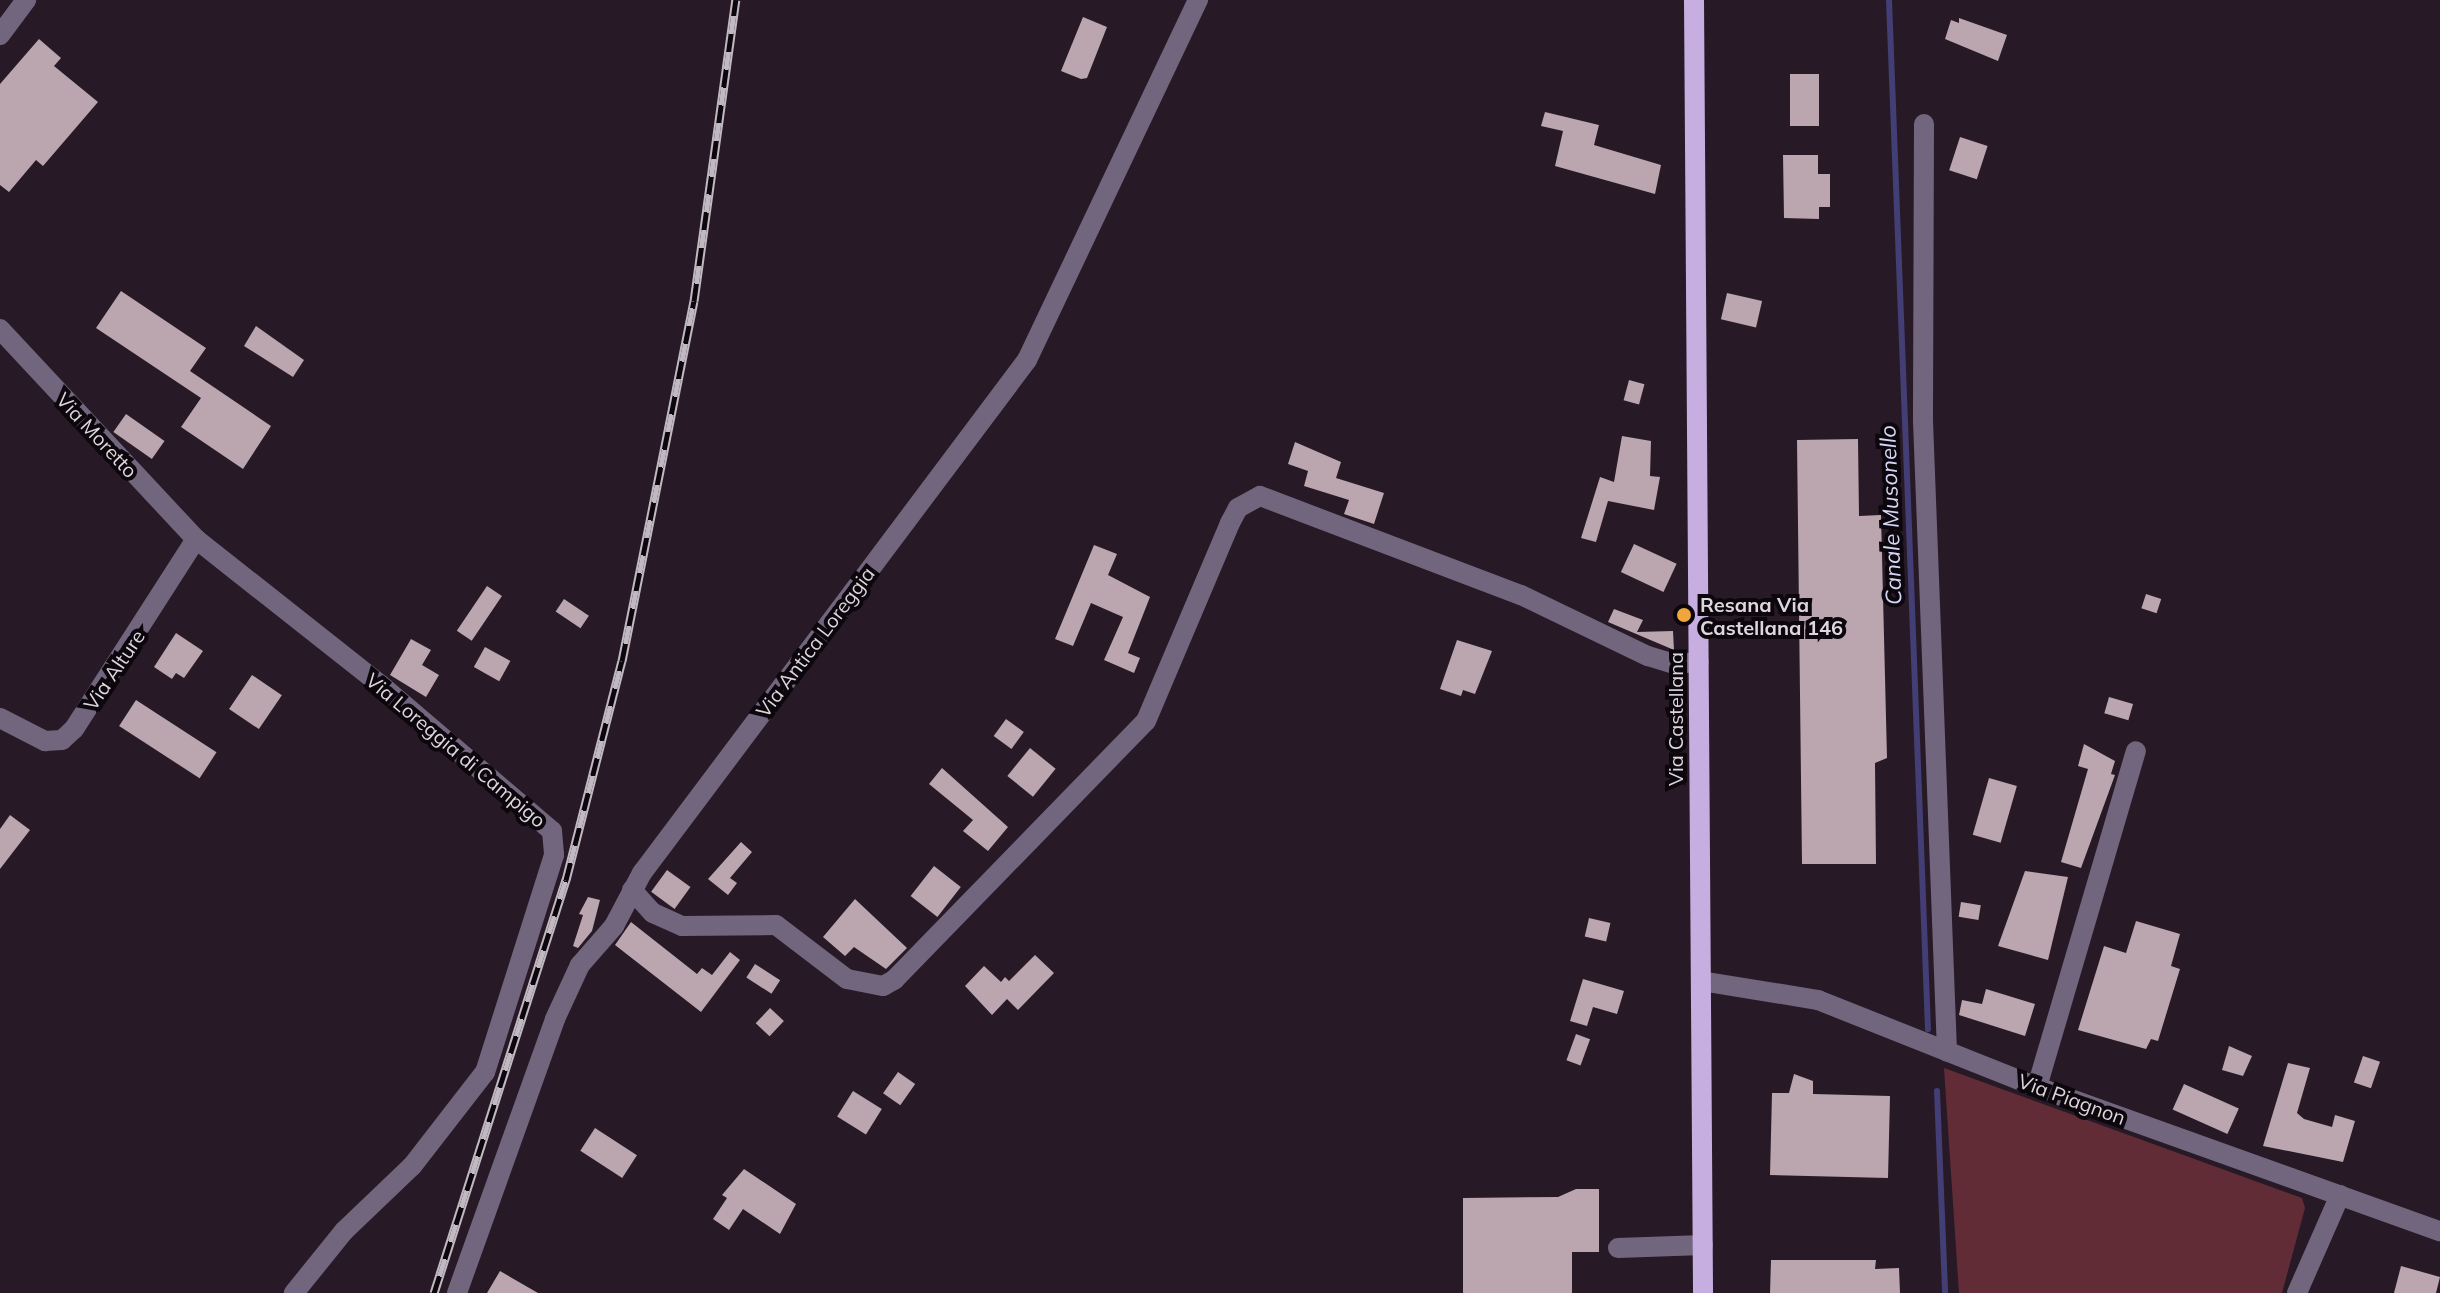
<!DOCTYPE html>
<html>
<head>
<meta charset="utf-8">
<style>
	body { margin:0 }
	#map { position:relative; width:2440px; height:1293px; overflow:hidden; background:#271a26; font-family:Mulish,sans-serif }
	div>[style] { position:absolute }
	.green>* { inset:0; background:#612c36 }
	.stream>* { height:6px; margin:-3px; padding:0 3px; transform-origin:3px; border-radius:3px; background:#433e74 }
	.building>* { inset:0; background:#bba5ae; transform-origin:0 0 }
	.minor>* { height:20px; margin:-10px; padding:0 10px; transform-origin:10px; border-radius:10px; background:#72667e }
	.major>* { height:20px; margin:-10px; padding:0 10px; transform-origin:10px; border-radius:10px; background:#c7aee1 }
	.rail>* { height:9px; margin-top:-4.5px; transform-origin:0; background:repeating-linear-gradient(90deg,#0c070c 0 18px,#c1b9c1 0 36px); box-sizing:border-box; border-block:2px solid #c1b9c1 }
	.dots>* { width:22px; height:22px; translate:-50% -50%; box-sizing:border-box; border:4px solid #0c070c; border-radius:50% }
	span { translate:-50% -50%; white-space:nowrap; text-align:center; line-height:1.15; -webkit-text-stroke:8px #0c070c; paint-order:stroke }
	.street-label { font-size:20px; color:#ded6de }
	.poi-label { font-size:20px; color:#ded6de; font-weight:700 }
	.left { translate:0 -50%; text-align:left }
	.water-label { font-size:22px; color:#d6d6f9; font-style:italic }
</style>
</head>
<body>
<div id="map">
	<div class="green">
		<div style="clip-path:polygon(1944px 1068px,2302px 1198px,2305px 1208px,2282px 1293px,1959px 1293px)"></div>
	</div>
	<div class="stream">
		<div style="left:1889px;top:0;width:1030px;rotate:87.83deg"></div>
		<div style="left:1937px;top:1091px;width:202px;rotate:87.7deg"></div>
	</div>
	<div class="building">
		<div style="clip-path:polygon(1083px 17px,1107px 27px,1087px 78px,1081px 79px,1061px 71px)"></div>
		<div style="clip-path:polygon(1959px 18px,2007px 35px,1998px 61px,1945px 39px,1951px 20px,1959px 23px)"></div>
		<div style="clip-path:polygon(39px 39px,61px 58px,54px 66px,98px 102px,43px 166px,36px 160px,9px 192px,0 185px,0 84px)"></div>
		<div style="left:1790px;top:74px;width:29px;height:52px"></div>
		<div style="clip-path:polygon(1545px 112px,1599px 125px,1594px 145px,1661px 165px,1655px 194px,1555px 166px,1563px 131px,1541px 126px)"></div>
		<div style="left:1960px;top:137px;width:29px;height:35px;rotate:18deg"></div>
		<div style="clip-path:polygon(1783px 155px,1818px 155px,1818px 174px,1830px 174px,1830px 207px,1819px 207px,1819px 219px,1784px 218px)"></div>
		<div style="clip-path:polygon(121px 291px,206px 348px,190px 371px,271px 426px,243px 469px,181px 427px,201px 398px,96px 328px)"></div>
		<div style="left:1727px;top:293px;width:36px;height:27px;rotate:13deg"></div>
		<div style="clip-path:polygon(256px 326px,304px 360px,293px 377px,244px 346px)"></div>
		<div style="left:1629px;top:380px;width:16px;height:21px;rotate:15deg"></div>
		<div style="left:126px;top:414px;width:47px;height:22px;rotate:35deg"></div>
		<div style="clip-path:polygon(1622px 436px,1651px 441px,1650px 476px,1660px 477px,1654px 510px,1608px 501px,1596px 542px,1581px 538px,1600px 477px,1614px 482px)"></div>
		<div style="clip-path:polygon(1858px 439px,1859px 516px,1881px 515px,1887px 758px,1875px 763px,1876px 864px,1802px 864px,1797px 440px)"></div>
		<div style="clip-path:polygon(1295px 442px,1341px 462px,1336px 478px,1384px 493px,1374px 524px,1344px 514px,1349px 500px,1304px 486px,1308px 471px,1288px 464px)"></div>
		<div style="left:1634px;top:544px;width:47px;height:31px;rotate:25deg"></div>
		<div style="clip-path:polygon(1094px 545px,1117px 554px,1108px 575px,1150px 597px,1128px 653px,1140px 658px,1134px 673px,1104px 660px,1123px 617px,1091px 603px,1073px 646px,1055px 639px)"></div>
		<div style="left:487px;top:586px;width:18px;height:54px;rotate:34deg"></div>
		<div style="left:2146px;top:594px;width:16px;height:15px;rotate:18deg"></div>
		<div style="left:564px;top:599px;width:30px;height:15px;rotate:34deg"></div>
		<div style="clip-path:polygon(1614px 609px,1643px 620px,1637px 632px,1673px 631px,1674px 650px,1608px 622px)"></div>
		<div style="clip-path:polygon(176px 633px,203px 651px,184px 678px,176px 673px,172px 679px,154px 667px)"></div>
		<div style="clip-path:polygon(411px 639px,431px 650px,422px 665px,439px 675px,426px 697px,390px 675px)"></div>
		<div style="clip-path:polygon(1457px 640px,1492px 651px,1475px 694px,1463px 690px,1461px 696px,1440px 689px)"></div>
		<div style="left:485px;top:647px;width:29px;height:23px;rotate:29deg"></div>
		<div style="left:252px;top:675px;width:36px;height:41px;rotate:34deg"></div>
		<div style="left:2109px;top:697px;width:25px;height:17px;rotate:16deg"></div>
		<div style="left:136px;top:700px;width:96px;height:31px;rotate:33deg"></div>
		<div style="left:1006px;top:719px;width:22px;height:21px;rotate:36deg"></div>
		<div style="clip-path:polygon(2084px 744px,2115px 761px,2111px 774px,2115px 775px,2081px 868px,2061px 862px,2088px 769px,2078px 766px)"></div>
		<div style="left:1030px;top:748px;width:33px;height:36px;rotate:39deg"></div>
		<div style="clip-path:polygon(942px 768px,1008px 827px,988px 851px,963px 831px,973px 820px,929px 784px)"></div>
		<div style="left:1989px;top:778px;width:29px;height:59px;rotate:16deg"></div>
		<div style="clip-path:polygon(10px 815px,30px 830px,0 869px,0 829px)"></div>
		<div style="clip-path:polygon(741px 842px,752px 852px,730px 878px,737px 883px,728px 895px,708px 879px)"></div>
		<div style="left:934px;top:866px;width:34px;height:38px;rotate:38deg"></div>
		<div style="left:667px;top:870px;width:29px;height:27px;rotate:36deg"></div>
		<div style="clip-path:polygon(2025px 871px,2068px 877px,2048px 960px,1998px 946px)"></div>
		<div style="clip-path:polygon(588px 897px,600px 900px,592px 931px,578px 948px,573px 946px,583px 915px,579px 914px)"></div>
		<div style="clip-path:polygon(855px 899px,907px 948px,886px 969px,854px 947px,845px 956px,823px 937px)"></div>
		<div style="left:1961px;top:902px;width:20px;height:15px;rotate:9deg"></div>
		<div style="left:1589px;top:918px;width:22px;height:19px;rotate:13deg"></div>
		<div style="clip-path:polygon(2136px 921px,2180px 934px,2171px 966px,2180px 969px,2158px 1041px,2151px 1039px,2146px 1049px,2078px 1030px,2104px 946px,2126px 953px)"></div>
		<div style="clip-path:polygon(631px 922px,697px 974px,702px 968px,712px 975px,730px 952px,740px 960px,701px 1012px,615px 945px)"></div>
		<div style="clip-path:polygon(1035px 955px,1054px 973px,1018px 1010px,1007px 999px,992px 1015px,965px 986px,984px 966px,1001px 982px,1005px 977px,1009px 981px)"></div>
		<div style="left:755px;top:964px;width:30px;height:16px;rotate:33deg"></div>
		<div style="clip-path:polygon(1583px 979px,1624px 991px,1617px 1014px,1593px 1007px,1587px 1026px,1570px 1021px)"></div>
		<div style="clip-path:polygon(1986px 989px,2035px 1004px,2025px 1036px,1959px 1015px,1962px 1000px,1982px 1004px)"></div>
		<div style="left:770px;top:1008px;width:19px;height:21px;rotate:43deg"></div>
		<div style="left:1576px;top:1034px;width:15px;height:28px;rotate:20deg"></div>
		<div style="clip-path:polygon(2229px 1046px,2252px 1056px,2243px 1076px,2222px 1070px)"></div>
		<div style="left:2363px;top:1056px;width:18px;height:28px;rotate:19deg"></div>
		<div style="clip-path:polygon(2288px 1063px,2310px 1068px,2297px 1113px,2304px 1119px,2332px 1127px,2335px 1115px,2355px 1121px,2343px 1162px,2263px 1146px)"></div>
		<div style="left:898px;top:1072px;width:21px;height:26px;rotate:35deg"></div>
		<div style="clip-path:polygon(1794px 1074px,1813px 1081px,1813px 1094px,1890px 1096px,1888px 1178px,1770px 1175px,1772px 1093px,1789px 1093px)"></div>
		<div style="left:2184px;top:1084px;width:60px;height:28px;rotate:24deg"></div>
		<div style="left:853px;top:1091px;width:34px;height:30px;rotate:32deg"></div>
		<div style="left:595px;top:1128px;width:50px;height:27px;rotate:33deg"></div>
		<div style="clip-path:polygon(744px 1169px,796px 1204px,780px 1234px,743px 1209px,729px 1230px,713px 1219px,727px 1198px,722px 1195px)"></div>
		<div style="clip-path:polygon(1576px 1189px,1599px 1189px,1599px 1252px,1572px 1252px,1572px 1293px,1463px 1293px,1463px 1198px,1558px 1197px)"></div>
		<div style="clip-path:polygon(1771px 1260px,1876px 1260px,1875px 1269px,1899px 1268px,1900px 1293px,1770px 1293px)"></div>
		<div style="clip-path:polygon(2401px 1266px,2440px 1277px,2436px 1293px,2394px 1293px)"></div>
		<div style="clip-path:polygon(500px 1271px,538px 1293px,487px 1293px)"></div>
	</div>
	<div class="minor">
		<div style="left:0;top:35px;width:44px;rotate:-53.4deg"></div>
		<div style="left:1924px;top:124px;width:297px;rotate:90.2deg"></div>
		<div style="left:1923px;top:421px;width:631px;rotate:87.82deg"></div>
		<div style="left:0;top:329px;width:287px;rotate:47deg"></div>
		<div style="left:196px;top:539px;width:236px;rotate:38.3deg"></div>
		<div style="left:381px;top:685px;width:225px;rotate:40.5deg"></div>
		<div style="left:552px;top:831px;width:24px;rotate:85deg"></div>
		<div style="left:554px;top:855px;width:228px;rotate:107.6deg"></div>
		<div style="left:485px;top:1072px;width:119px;rotate:127.8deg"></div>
		<div style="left:412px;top:1166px;width:94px;rotate:136.3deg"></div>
		<div style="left:344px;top:1231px;width:80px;rotate:128.9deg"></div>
		<div style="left:0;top:718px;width:51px;rotate:27.1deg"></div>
		<div style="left:45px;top:741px;width:17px;rotate:-3deg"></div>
		<div style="left:62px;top:740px;width:16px;rotate:-43deg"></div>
		<div style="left:74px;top:729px;width:226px;rotate:-57.3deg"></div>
		<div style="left:632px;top:890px;width:31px;rotate:48deg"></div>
		<div style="left:653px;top:913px;width:32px;rotate:24deg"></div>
		<div style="left:682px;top:926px;width:94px;rotate:-0.6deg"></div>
		<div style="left:776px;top:925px;width:89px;rotate:37.3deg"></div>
		<div style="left:847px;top:979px;width:37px;rotate:11deg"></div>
		<div style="left:883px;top:986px;width:13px;rotate:-29deg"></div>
		<div style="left:894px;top:980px;width:361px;rotate:-45.8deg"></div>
		<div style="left:1146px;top:721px;width:215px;rotate:-67deg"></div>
		<div style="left:1230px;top:523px;width:17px;rotate:-62deg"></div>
		<div style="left:1238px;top:508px;width:25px;rotate:-29deg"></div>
		<div style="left:1260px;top:496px;width:279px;rotate:20.8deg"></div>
		<div style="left:1521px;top:595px;width:141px;rotate:25.7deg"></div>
		<div style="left:1648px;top:656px;width:28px;rotate:17deg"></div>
		<div style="left:1675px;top:664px;width:24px;rotate:-5deg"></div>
		<div style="left:1701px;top:981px;width:119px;rotate:9.2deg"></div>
		<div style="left:1818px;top:1000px;width:236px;rotate:21.7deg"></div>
		<div style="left:2037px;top:1087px;width:428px;rotate:19.7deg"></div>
		<div style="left:2037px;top:1087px;width:350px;rotate:-73.6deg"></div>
		<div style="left:1618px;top:1248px;width:85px;rotate:-2deg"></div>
		<div style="left:457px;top:1293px;width:291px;rotate:-70.3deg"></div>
		<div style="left:555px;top:1019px;width:60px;rotate:-65.2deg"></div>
		<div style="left:580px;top:965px;width:52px;rotate:-48.9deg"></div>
		<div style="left:614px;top:926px;width:60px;rotate:-62.2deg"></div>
		<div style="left:642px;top:873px;width:641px;rotate:-53.11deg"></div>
		<div style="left:1027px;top:360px;width:399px;rotate:-64.6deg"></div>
		<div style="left:2297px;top:1293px;width:107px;rotate:-66.3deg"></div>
	</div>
	<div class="major">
		<div style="left:1694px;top:0;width:1293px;rotate:89.6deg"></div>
	</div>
	<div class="rail">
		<div style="left:434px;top:1293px;width:434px;rotate:-72.3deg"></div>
		<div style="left:566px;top:880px;width:226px;rotate:-75.7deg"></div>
		<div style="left:622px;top:661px;width:367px;rotate:-78.7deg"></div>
		<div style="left:694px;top:301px;width:304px;rotate:-82.1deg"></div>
	</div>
	<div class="dots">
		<div style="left:1684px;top:615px;background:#efa73d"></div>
	</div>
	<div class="street-label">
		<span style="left:97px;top:435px;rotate:47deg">Via Moretto</span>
		<span style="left:815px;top:642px;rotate:-53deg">Via Antica Loreggia</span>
		<span style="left:114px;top:670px;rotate:-56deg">Via Alture</span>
		<span style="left:1675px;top:719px;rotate:-90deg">Via Castellana</span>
		<span style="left:456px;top:750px;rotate:40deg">Via Loreggia di Campigo</span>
		<span style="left:2072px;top:1099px;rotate:20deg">Via Piagnon</span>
	</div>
	<div class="poi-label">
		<span class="left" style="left:1700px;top:616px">Resana Via<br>Castellana 146</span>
	</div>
	<div class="water-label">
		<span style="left:1891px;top:515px;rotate:-92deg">Canale Musonello</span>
	</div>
</div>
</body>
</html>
